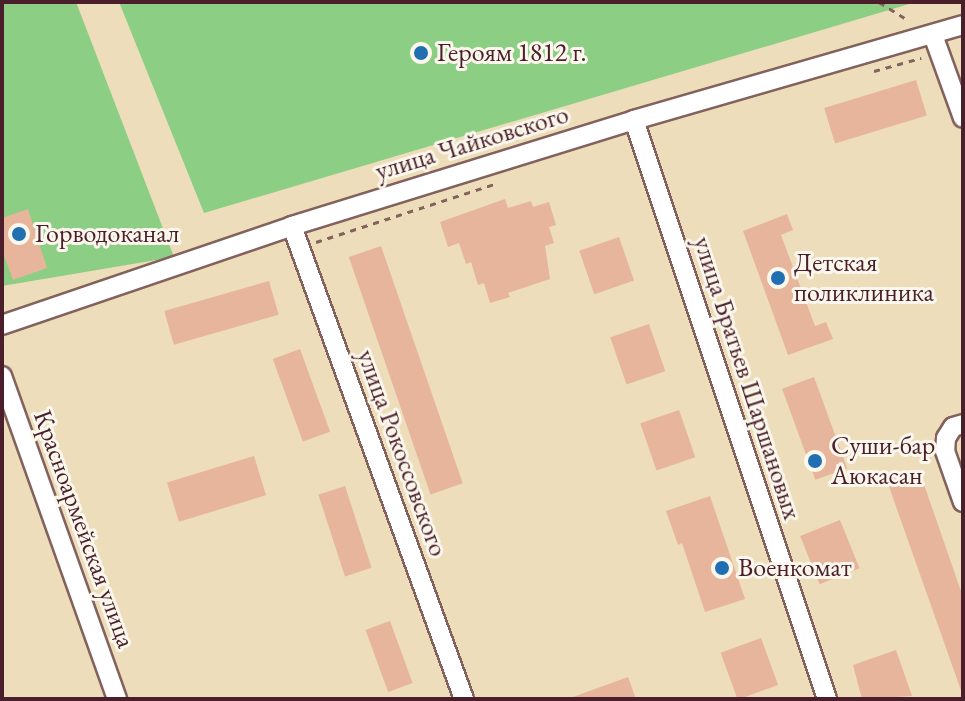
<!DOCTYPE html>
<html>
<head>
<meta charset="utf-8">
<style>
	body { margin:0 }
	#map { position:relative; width:965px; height:701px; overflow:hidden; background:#edddba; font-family:"EB Garamond",serif }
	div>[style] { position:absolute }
	.green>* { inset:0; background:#8dce85 }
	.building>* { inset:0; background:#e7b59b; transform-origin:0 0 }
	.path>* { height:3px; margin-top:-1.5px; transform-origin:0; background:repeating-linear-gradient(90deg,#83625d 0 6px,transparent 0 12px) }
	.roads { filter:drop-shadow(2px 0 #83625d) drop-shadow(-2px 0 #83625d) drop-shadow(0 2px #83625d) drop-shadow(0 -2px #83625d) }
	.minor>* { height:18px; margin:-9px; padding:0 9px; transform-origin:9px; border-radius:9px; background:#fff }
	.dots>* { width:22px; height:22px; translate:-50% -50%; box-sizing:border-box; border:4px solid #fbf7ec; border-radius:50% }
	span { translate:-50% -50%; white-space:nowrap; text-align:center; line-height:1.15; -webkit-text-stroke:6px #fbf7ec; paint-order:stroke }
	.poi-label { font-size:26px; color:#4a1f2b }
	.left { translate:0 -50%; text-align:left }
	.street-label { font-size:26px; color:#4a1f2b }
	.frame { position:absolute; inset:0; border:4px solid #4a1f2b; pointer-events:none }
</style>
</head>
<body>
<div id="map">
	<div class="green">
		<div style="clip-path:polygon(2px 2px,76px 2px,174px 257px,2px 286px)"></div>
		<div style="clip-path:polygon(119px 2px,916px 2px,204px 213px)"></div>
	</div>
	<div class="building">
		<div style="left:916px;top:80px;width:37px;height:96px;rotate:73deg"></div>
		<div style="clip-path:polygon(505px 199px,508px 208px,531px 201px,533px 207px,549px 202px,556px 225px,549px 227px,554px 243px,545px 246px,550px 279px,508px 293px,510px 297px,490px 303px,484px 283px,478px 285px,471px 262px,466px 264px,459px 243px,448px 247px,440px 222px)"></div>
		<div style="clip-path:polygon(28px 209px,47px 268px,13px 280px,2px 250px,2px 218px)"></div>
		<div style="clip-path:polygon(787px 214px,793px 230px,781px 235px,815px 326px,826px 322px,833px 339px,788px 355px,743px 231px)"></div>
		<div style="left:619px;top:237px;width:46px;height:42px;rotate:71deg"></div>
		<div style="left:381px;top:246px;width:251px;height:34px;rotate:71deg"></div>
		<div style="left:269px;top:281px;width:35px;height:109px;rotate:74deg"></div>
		<div style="left:649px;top:324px;width:50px;height:41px;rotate:71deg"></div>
		<div style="left:300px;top:349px;width:88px;height:29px;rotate:70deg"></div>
		<div style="left:814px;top:377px;width:97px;height:34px;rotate:70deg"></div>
		<div style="left:679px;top:410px;width:50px;height:41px;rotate:71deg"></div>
		<div style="left:254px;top:456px;width:41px;height:91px;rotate:73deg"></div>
		<div style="clip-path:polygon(919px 470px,963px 597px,963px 696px,887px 481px)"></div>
		<div style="left:345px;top:486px;width:86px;height:28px;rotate:72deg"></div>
		<div style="clip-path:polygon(710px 496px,745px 599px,705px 612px,682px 543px,678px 545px,666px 511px)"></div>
		<div style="left:840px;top:520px;width:52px;height:43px;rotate:68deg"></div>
		<div style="left:390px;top:621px;width:66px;height:26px;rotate:70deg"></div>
		<div style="left:761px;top:638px;width:50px;height:43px;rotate:70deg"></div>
		<div style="clip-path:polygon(896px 650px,912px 696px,862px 699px,853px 665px)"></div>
		<div style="clip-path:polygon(628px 677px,636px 699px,574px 699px,573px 697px)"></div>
	</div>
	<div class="path">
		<div style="left:879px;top:2px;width:36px;rotate:32deg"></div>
		<div style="left:874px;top:71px;width:49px;rotate:-15.5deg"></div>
		<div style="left:316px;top:242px;width:188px;rotate:-18deg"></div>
	</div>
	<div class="roads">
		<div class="minor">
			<div style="left:933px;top:35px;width:88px;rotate:70.1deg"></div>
			<div style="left:634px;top:120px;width:610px;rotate:71.57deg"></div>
			<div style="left:292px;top:226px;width:503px;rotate:70.02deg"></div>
			<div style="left:2px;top:325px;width:306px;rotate:-18.8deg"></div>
			<div style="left:292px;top:226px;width:358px;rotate:-17.2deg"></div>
			<div style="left:634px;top:120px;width:342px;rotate:-16.1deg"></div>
			<div style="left:2px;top:376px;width:343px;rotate:70.4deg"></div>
			<div style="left:963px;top:424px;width:10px;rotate:163deg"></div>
			<div style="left:953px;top:427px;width:13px;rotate:122deg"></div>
			<div style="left:946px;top:438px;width:13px;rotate:94deg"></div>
			<div style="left:945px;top:451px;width:54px;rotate:70.6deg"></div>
		</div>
	</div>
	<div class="dots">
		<div style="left:421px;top:53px;background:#1f6fb2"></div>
		<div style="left:19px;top:234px;background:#1f6fb2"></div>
		<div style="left:778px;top:278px;background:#1f6fb2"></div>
		<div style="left:815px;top:461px;background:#1f6fb2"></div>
		<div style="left:722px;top:568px;background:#1f6fb2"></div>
	</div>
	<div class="poi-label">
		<span class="left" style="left:437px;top:53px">Героям 1812 г.</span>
		<span class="left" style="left:35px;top:234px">Горводоканал</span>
		<span class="left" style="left:794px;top:278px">Детская<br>поликлиника</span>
		<span class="left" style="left:831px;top:461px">Суши-бар<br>Аюкасан</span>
		<span class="left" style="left:738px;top:568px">Военкомат</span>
	</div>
	<div class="street-label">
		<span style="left:472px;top:143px;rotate:-17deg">улица Чайковского</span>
		<span style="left:747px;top:378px;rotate:72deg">улица Братьев Шаршановых</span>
		<span style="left:402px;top:453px;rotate:70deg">улица Рокоссовского</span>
		<span style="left:84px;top:529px;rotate:70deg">Красноармейская улица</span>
	</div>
	<div class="frame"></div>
</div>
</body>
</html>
